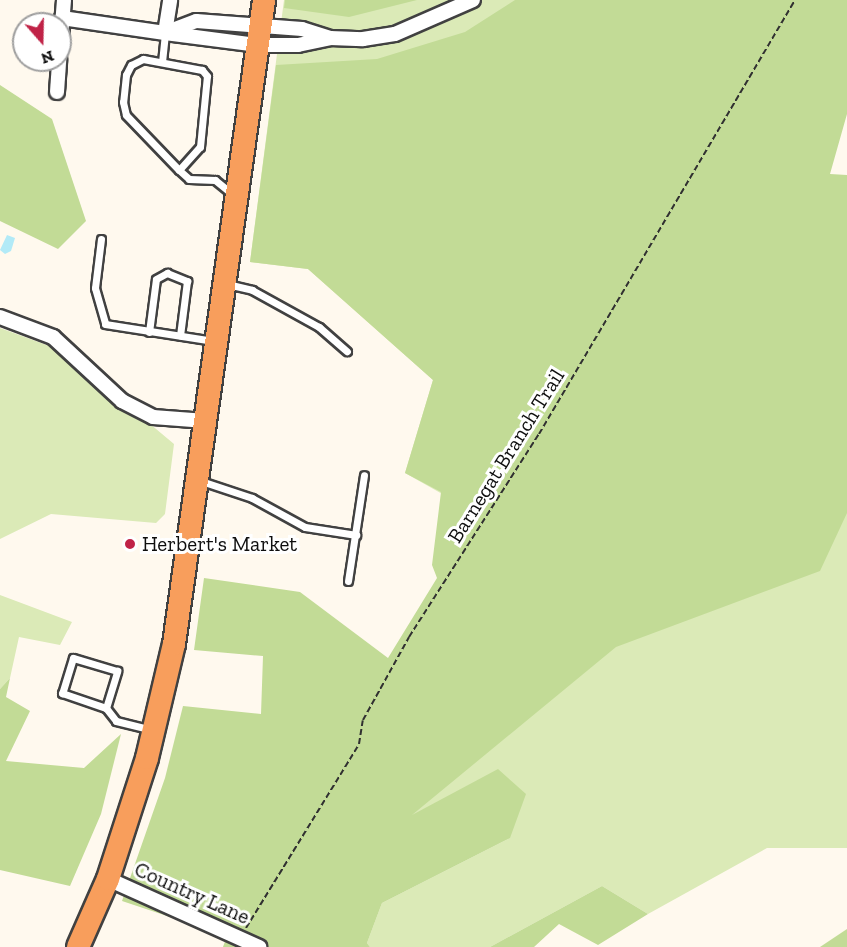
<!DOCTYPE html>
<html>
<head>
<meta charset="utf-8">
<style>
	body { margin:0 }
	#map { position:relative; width:847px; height:947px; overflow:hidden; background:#fff9ee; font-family:"Zilla Slab",serif }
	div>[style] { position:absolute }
	.green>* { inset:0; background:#dbeab7 }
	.forest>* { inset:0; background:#c2db96 }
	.water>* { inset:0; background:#b2eaf7 }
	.path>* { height:2px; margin-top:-1px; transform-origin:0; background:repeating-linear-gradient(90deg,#303030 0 6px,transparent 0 9px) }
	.roads { filter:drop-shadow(2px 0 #414141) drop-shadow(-2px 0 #414141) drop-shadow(0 2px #414141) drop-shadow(0 -2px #414141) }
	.service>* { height:7px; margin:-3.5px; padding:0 3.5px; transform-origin:3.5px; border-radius:3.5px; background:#fff }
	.minor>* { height:14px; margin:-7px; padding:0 7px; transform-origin:7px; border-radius:7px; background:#fff }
	.trunk>* { height:22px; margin:-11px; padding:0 11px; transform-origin:11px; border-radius:11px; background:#f89e5c }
	.dots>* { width:16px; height:16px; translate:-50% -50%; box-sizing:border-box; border:3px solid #fff; border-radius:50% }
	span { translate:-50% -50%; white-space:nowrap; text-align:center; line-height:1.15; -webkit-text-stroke:6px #fff; paint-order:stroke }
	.street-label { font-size:21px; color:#0e0e0e }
	.poi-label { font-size:21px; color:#0e0e0e }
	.left { translate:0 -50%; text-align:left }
	.north { position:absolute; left:12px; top:12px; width:60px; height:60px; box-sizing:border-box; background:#fff; border:2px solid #9f9f9f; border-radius:50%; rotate:160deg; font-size:16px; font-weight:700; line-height:24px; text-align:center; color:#0e0e0e }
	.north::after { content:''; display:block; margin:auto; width:21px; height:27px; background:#c02347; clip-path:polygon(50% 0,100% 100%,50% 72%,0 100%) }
</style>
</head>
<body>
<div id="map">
	<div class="green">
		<div style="clip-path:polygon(284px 0,847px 0,704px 204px,847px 489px,847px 848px,767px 848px,648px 914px,602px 886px,490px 947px,370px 947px,367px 943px,382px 903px,510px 838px,223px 947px,476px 513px,405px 473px,433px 380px,308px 269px,250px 262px)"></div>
		<div style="clip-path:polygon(0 328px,63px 351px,174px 444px,165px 514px,156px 523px,51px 514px,0 539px)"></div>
		<div style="clip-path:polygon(0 595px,72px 622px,60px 645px,19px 637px,10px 678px,0 689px)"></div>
	</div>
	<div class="forest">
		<div style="clip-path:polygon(285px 0,417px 0,349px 17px,284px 8px)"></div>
		<div style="clip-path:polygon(515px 0,847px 0,847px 114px,830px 174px,847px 175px,847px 513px,820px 571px,616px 647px,412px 815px,498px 769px,526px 794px,510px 838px,382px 903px,367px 943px,370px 947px,223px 947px,227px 936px,122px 901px,165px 778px,183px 706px,261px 714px,263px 656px,194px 650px,204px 578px,300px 592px,388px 658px,437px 578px,432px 565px,441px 492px,405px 473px,433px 380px,308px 269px,250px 262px,276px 65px,377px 59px,465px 32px)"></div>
		<div style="clip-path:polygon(0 85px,52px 119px,86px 221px,58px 249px,0 221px)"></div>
		<div style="clip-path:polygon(10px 678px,6px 697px,30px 711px,6px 761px,84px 768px,121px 734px,101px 814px,70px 886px,0 870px,0 689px)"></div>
		<div style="clip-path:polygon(602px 886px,648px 914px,598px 945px,559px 924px,534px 947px,490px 947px)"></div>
		<div style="clip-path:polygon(847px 929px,847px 947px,820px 947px)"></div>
	</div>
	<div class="water">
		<div style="clip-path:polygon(7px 235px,15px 238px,11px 251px,5px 254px,0 250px)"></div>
	</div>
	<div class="path">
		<div style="left:246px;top:928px;width:216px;rotate:-58.4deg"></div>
		<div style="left:359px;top:744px;width:24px;rotate:-81deg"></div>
		<div style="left:363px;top:720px;width:95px;rotate:-61deg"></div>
		<div style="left:409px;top:637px;width:241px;rotate:-57.4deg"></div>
		<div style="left:539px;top:434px;width:504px;rotate:-59.47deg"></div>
	</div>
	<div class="roads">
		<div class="service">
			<div style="left:162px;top:62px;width:29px;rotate:-84deg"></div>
			<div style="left:179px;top:170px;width:31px;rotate:-48deg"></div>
			<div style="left:200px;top:147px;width:71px;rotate:-84.4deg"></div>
			<div style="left:207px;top:76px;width:8px;rotate:-130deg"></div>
			<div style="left:202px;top:70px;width:60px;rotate:-169.4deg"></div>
			<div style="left:143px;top:59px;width:13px;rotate:153deg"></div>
			<div style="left:131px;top:65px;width:11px;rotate:117deg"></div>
			<div style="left:126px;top:75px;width:27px;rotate:96deg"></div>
			<div style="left:123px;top:102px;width:13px;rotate:77deg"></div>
			<div style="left:126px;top:115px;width:76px;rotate:46.1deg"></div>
			<div style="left:179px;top:170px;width:13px;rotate:42deg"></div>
			<div style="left:189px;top:179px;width:26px;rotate:2deg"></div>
			<div style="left:215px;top:180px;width:21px;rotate:39deg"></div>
			<div style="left:101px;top:239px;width:49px;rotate:97deg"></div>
			<div style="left:95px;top:288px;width:37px;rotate:74deg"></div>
			<div style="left:105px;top:324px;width:110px;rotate:8.9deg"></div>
			<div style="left:227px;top:284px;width:26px;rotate:13deg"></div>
			<div style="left:252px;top:290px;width:77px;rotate:28.9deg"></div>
			<div style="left:319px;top:327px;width:37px;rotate:41deg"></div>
			<div style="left:149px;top:332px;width:53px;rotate:-82.5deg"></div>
			<div style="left:156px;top:279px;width:13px;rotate:-29deg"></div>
			<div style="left:167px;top:273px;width:22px;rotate:22deg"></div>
			<div style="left:187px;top:281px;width:55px;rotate:97.3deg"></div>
			<div style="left:201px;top:481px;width:54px;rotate:18.4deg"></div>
			<div style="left:252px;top:498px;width:60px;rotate:28.7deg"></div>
			<div style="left:305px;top:527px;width:52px;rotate:8.9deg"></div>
			<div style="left:348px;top:581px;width:107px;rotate:-81.4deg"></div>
			<div style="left:106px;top:708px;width:39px;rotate:-73deg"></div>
			<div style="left:117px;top:671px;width:46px;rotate:-163.5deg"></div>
			<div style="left:73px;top:658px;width:37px;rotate:107deg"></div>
			<div style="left:62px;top:693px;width:46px;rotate:18.8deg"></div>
			<div style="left:106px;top:708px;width:16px;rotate:52deg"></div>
			<div style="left:116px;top:721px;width:37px;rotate:14deg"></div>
		</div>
		<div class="minor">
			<div style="left:62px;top:18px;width:104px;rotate:8.3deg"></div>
			<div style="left:165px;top:33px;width:94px;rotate:7.4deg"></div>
			<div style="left:258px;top:45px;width:40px"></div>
			<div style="left:298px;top:45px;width:33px;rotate:-12deg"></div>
			<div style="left:330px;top:38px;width:29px;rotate:-162deg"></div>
			<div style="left:302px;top:29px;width:106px;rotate:-175.7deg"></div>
			<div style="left:196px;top:21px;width:33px;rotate:159deg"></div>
			<div style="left:165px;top:33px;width:33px;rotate:-81deg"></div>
			<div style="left:330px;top:38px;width:33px;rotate:2deg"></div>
			<div style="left:363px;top:39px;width:32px;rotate:-9deg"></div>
			<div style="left:395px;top:34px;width:85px;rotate:-23.6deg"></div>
			<div style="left:60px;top:49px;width:49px;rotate:-85.3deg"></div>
			<div style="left:57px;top:92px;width:32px;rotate:-86deg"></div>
			<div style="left:0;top:317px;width:57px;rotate:20.7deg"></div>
			<div style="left:53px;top:337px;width:94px;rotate:42.8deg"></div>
			<div style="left:122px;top:401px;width:35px;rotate:27deg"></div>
			<div style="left:153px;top:417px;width:53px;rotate:4.3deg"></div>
			<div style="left:108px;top:879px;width:166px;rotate:24.2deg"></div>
		</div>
		<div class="trunk">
			<div style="left:78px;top:947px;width:74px;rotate:-66.2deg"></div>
			<div style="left:108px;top:879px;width:127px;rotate:-72.1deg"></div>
			<div style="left:147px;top:758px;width:117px;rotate:-76.7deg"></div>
			<div style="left:174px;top:644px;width:650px;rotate:-82.04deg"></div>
		</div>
	</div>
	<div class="dots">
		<div style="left:130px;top:544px;background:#c02347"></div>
	</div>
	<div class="street-label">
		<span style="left:506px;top:456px;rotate:-58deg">Barnegat Branch Trail</span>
		<span style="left:192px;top:893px;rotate:24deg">Country Lane</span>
	</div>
	<div class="poi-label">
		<span class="left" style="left:142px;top:544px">Herbert's Market</span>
	</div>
	<div class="north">N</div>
</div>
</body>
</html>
